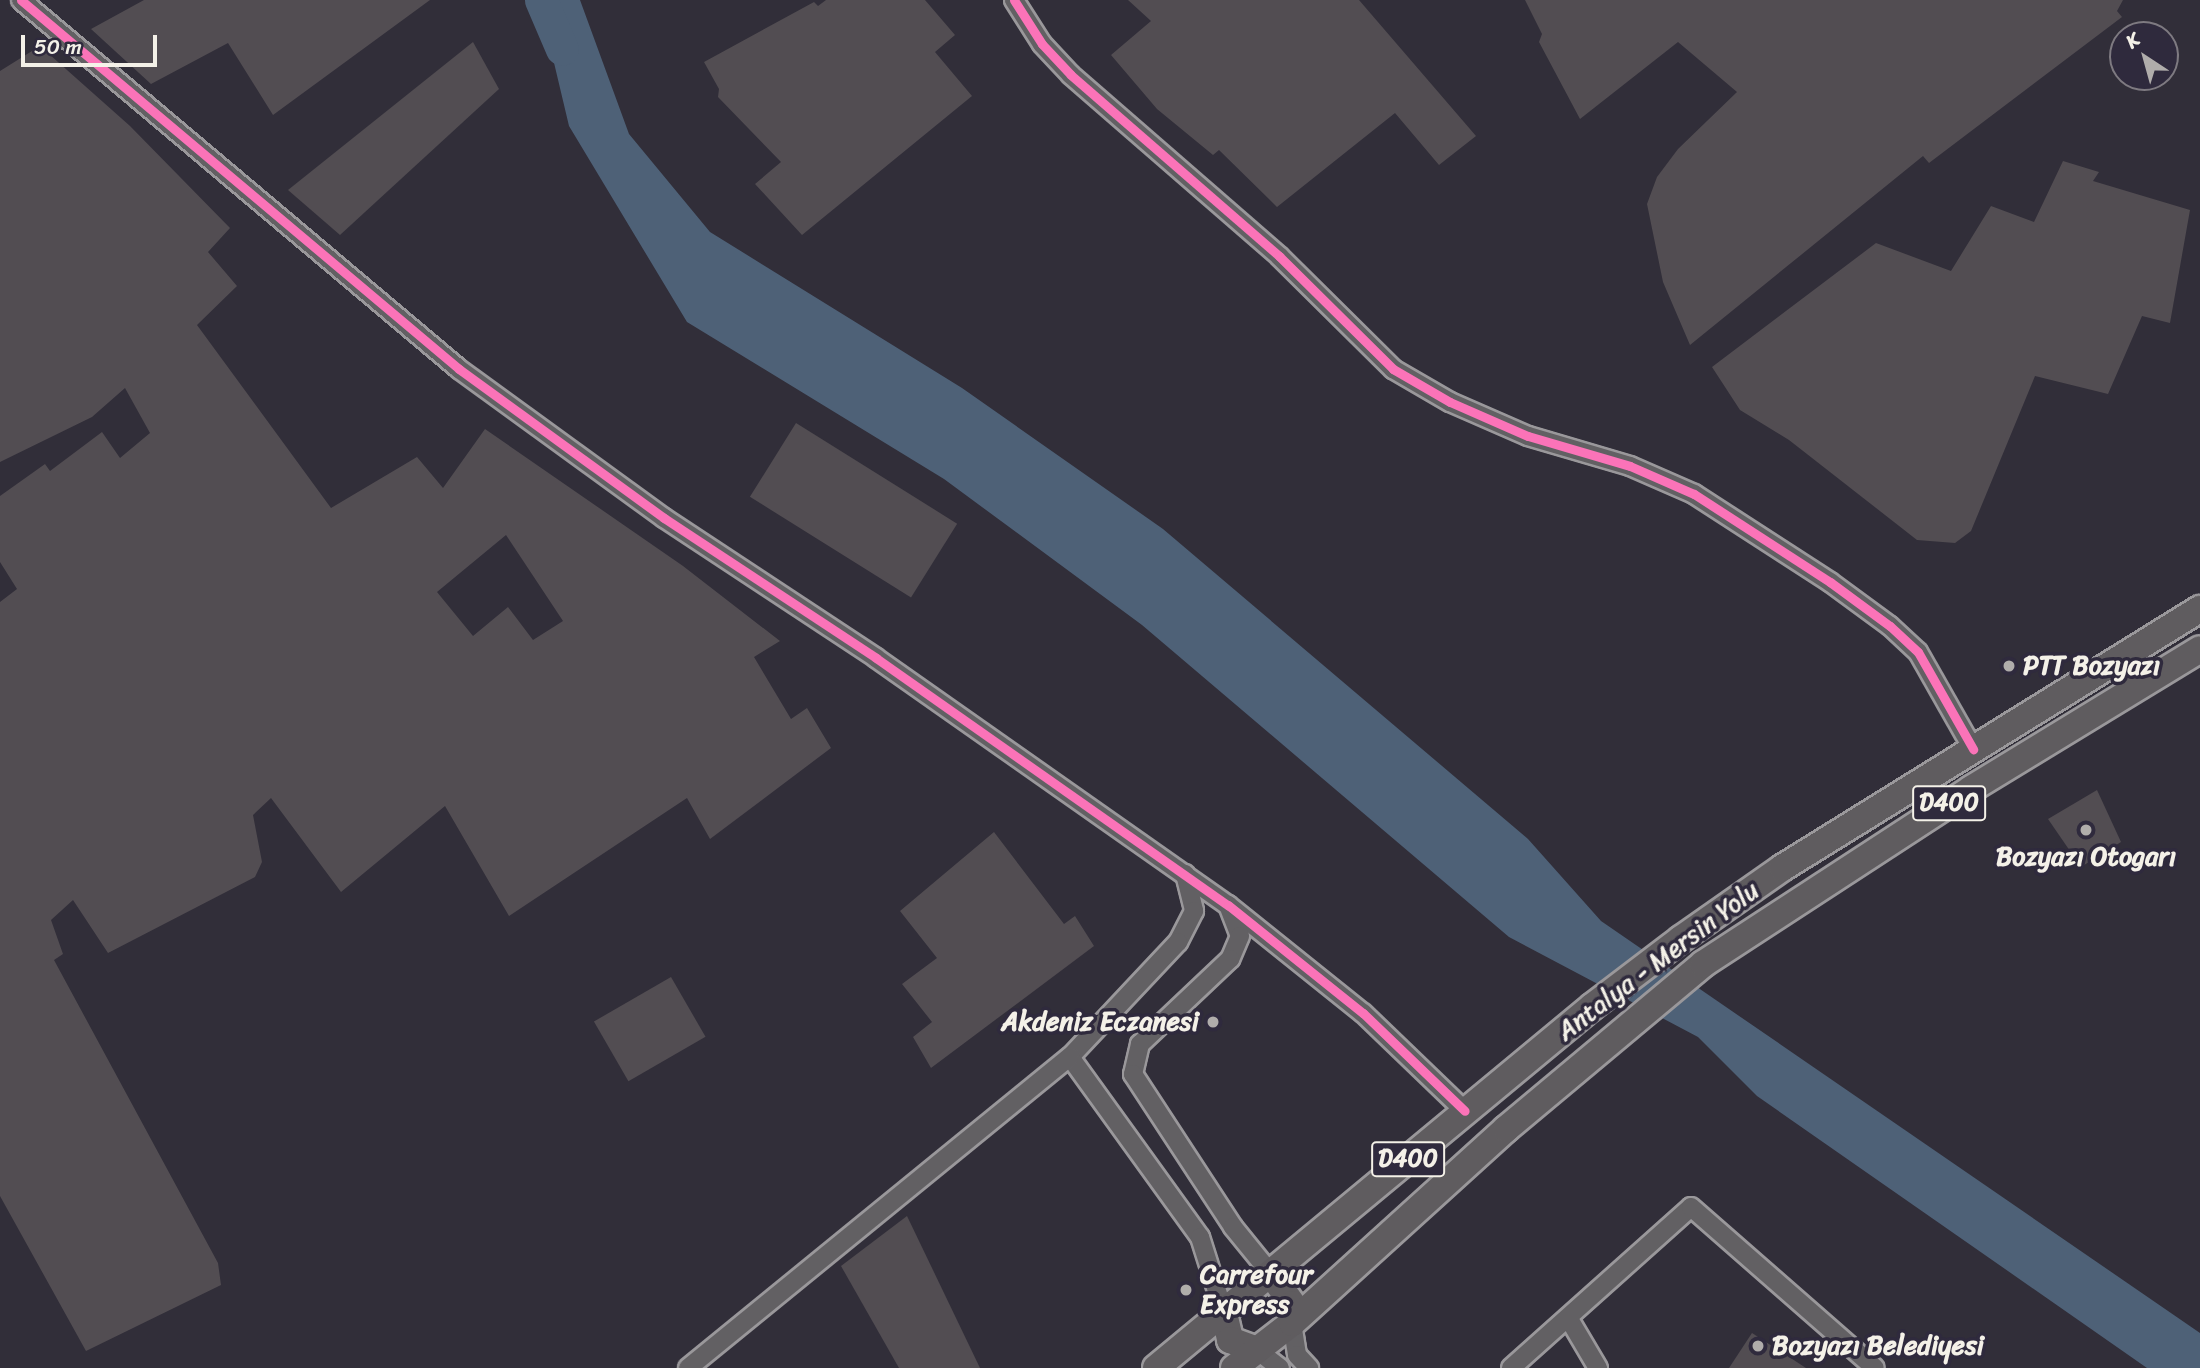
<!DOCTYPE html>
<html>
<head>
<meta charset="utf-8">
<style>
	body { margin:0 }
	#map { position:relative; width:2200px; height:1368px; overflow:hidden; background:#312e39; font-family:Sriracha,sans-serif }
	div>[style] { position:absolute }
	.water>* { inset:0; background:#4e6177 }
	.river>* { height:33px; margin:-16.5px; padding:0 16.5px; transform-origin:16.5px; border-radius:16.5px; background:#4e6177 }
	.building>* { inset:0; background:#524d52; transform-origin:0 0 }
	.roads { filter:drop-shadow(2px 0 #9a989b) drop-shadow(-2px 0 #9a989b) drop-shadow(0 2px #9a989b) drop-shadow(0 -2px #9a989b) }
	.minor>* { height:18px; margin:-9px; padding:0 9px; transform-origin:9px; border-radius:9px; background:#626063 }
	.highway>* { height:26px; margin:-13px; padding:0 13px; transform-origin:13px; border-radius:13px; background:#5f5c5f }
	.cycleway>* { height:9px; margin:-4.5px; padding:0 4.5px; transform-origin:4.5px; border-radius:4.5px; background:#fb73b8 }
	.dots>* { width:19px; height:19px; translate:-50% -50%; box-sizing:border-box; border:4px solid #2f2a3d; border-radius:50% }
	span { translate:-50% -50%; white-space:nowrap; text-align:center; line-height:1.15; -webkit-text-stroke:7px #2f2a3d; paint-order:stroke }
	.shield-label span { padding:2px 5px; background:#2f2a3d; border:2px solid; border-radius:5px; -webkit-text-stroke-width:0 }
	.shield-label { font-size:24px; color:#f4f1e8; font-weight:700 }
	.poi-label { font-size:26px; color:#f4f1e8; font-weight:700 }
	.left { translate:0 -50%; text-align:left }
	.right { translate:-100% -50%; text-align:right }
	.street-label { font-size:26px; color:#f4f1e8 }
	.north { position:absolute; left:2109px; top:21px; width:70px; height:70px; box-sizing:border-box; background:#2f2a3d; border:2px solid #7e7a81; border-radius:50%; rotate:324deg; font-size:19px; font-weight:700; line-height:28px; text-align:center; color:#f4f1e8 }
	.north::after { content:''; display:block; margin:auto; width:24px; height:32px; background:#b0adab; clip-path:polygon(50% 0,100% 100%,50% 72%,0 100%) }
	.scale { position:absolute; left:21px; top:35px; width:136px; height:32px; box-sizing:border-box; border:4px solid #f4f1e8; border-top:0; padding-left:9px; font-size:21px; line-height:24px; white-space:nowrap; color:#f4f1e8; -webkit-text-stroke:5px #2f2a3d; paint-order:stroke }
</style>
</head>
<body>
<div id="map">
	<div class="water">
		<div style="clip-path:polygon(545px 0,580px 0,629px 134px,710px 232px,962px 388px,1163px 529px,1528px 839px,1601px 921px,2200px 1333px,2200px 1368px,2147px 1368px,1757px 1096px,1698px 1037px,1509px 937px,1142px 625px,944px 479px,687px 322px,569px 126px,546px 29px)"></div>
	</div>
	<div class="river">
		<div style="left:541px;top:0;width:53px;rotate:66.8deg"></div>
	</div>
	<div class="building">
		<div style="clip-path:polygon(144px 0,430px 0,273px 115px,228px 43px,151px 84px,91px 29px)"></div>
		<div style="clip-path:polygon(826px 0,925px 0,955px 35px,935px 52px,972px 96px,802px 235px,755px 184px,781px 162px,718px 97px,719px 89px,704px 62px,814px 2px,818px 6px)"></div>
		<div style="clip-path:polygon(1128px 0,1359px 0,1476px 136px,1439px 165px,1395px 113px,1277px 207px,1219px 150px,1213px 155px,1157px 109px,1111px 55px,1151px 21px)"></div>
		<div style="clip-path:polygon(1525px 0,2123px 0,2117px 11px,2122px 17px,1929px 163px,1923px 156px,1690px 345px,1663px 282px,1647px 204px,1657px 177px,1678px 149px,1737px 92px,1678px 42px,1580px 119px,1539px 42px,1542px 34px)"></div>
		<div style="clip-path:polygon(473px 42px,499px 89px,340px 235px,288px 190px)"></div>
		<div style="clip-path:polygon(evenodd,40px 46px,130px 126px,230px 228px,208px 252px,237px 286px,197px 325px,331px 508px,417px 457px,443px 488px,485px 429px,683px 566px,780px 641px,754px 657px,791px 719px,807px 708px,831px 748px,710px 839px,687px 798px,509px 916px,445px 806px,341px 892px,271px 798px,253px 815px,262px 862px,255px 877px,108px 953px,73px 900px,51px 920px,63px 954px,54px 960px,218px 1263px,221px 1285px,86px 1351px,0 1196px,0 602px,17px 589px,0 562px,0 496px,45px 464px,50px 471px,102px 432px,120px 458px,150px 433px,125px 388px,92px 417px,0 462px,0 71px,40px 46px,506px 535px,563px 621px,533px 640px,508px 607px,473px 636px,437px 592px,506px 535px)"></div>
		<div style="clip-path:polygon(2063px 161px,2099px 172px,2093px 181px,2190px 210px,2170px 323px,2142px 316px,2108px 394px,2035px 376px,1971px 531px,1955px 543px,1917px 540px,1789px 440px,1740px 410px,1712px 367px,1876px 243px,1951px 271px,1991px 206px,2034px 222px)"></div>
		<div style="left:796px;top:423px;width:190px;height:87px;rotate:32deg"></div>
		<div style="clip-path:polygon(2097px 790px,2121px 842px,2081px 867px,2048px 819px)"></div>
		<div style="clip-path:polygon(994px 832px,1064px 924px,1075px 916px,1094px 946px,931px 1068px,913px 1037px,932px 1022px,902px 984px,937px 958px,900px 911px)"></div>
		<div style="left:671px;top:977px;width:69px;height:89px;rotate:60deg"></div>
		<div style="clip-path:polygon(907px 1216px,980px 1368px,899px 1368px,841px 1266px)"></div>
		<div style="clip-path:polygon(1752px 1333px,1806px 1368px,1729px 1368px)"></div>
	</div>
	<div class="roads">
		<div class="minor">
			<div style="left:21px;top:0;width:573px;rotate:40.11deg"></div>
			<div style="left:459px;top:369px;width:253px;rotate:36deg"></div>
			<div style="left:664px;top:518px;width:254px;rotate:33.4deg"></div>
			<div style="left:876px;top:658px;width:430px;rotate:35.1deg"></div>
			<div style="left:1228px;top:905px;width:173px;rotate:38.7deg"></div>
			<div style="left:1363px;top:1013px;width:141px;rotate:43.9deg"></div>
			<div style="left:1014px;top:0;width:52px;rotate:57.5deg"></div>
			<div style="left:1042px;top:44px;width:42px;rotate:46.9deg"></div>
			<div style="left:1071px;top:75px;width:276px;rotate:41deg"></div>
			<div style="left:1279px;top:256px;width:161px;rotate:44.7deg"></div>
			<div style="left:1393px;top:369px;width:66px;rotate:30.1deg"></div>
			<div style="left:1450px;top:402px;width:85px;rotate:23.6deg"></div>
			<div style="left:1528px;top:436px;width:106px;rotate:16.4deg"></div>
			<div style="left:1630px;top:466px;width:70px;rotate:23.6deg"></div>
			<div style="left:1694px;top:494px;width:162px;rotate:32.9deg"></div>
			<div style="left:1830px;top:582px;width:74px;rotate:36.3deg"></div>
			<div style="left:1890px;top:626px;width:38px;rotate:43deg"></div>
			<div style="left:1918px;top:652px;width:112px;rotate:60.4deg"></div>
			<div style="left:1185px;top:874px;width:38px;rotate:76deg"></div>
			<div style="left:1194px;top:911px;width:35px;rotate:117deg"></div>
			<div style="left:1178px;top:942px;width:158px;rotate:133.2deg"></div>
			<div style="left:1070px;top:1057px;width:222px;rotate:54.2deg"></div>
			<div style="left:1200px;top:1237px;width:80px;rotate:72.5deg"></div>
			<div style="left:1228px;top:905px;width:33px;rotate:69deg"></div>
			<div style="left:1240px;top:936px;width:25px;rotate:113deg"></div>
			<div style="left:1230px;top:959px;width:124px;rotate:136.6deg"></div>
			<div style="left:1140px;top:1044px;width:31px;rotate:103deg"></div>
			<div style="left:1133px;top:1074px;width:183px;rotate:56.8deg"></div>
			<div style="left:1233px;top:1227px;width:62px;rotate:50.9deg"></div>
			<div style="left:1569px;top:1319px;width:57px;rotate:59.4deg"></div>
			<div style="left:1292px;top:1323px;width:32px;rotate:81deg"></div>
			<div style="left:1297px;top:1355px;width:18px;rotate:47deg"></div>
			<div style="left:1257px;top:1350px;width:29px;rotate:38deg"></div>
			<div style="left:688px;top:1368px;width:493px;rotate:-39.2deg"></div>
			<div style="left:1511px;top:1368px;width:241px;rotate:-41.8deg"></div>
			<div style="left:1691px;top:1207px;width:244px;rotate:41.2deg"></div>
		</div>
		<div class="highway">
			<div style="left:1272px;top:1275px;width:35px;rotate:55deg"></div>
			<div style="left:1292px;top:1304px;width:19px;rotate:90deg"></div>
			<div style="left:1224px;top:1313px;width:28px;rotate:77deg"></div>
			<div style="left:1230px;top:1340px;width:29px;rotate:20deg"></div>
			<div style="left:1156px;top:1368px;width:567px;rotate:-39.64deg"></div>
			<div style="left:1593px;top:1006px;width:111px;rotate:-37.3deg"></div>
			<div style="left:1681px;top:939px;width:123px;rotate:-35.1deg"></div>
			<div style="left:1782px;top:868px;width:492px;rotate:-31.8deg"></div>
			<div style="left:1234px;top:1368px;width:73px;rotate:-37.8deg"></div>
			<div style="left:1292px;top:1323px;width:289px;rotate:-42.2deg"></div>
			<div style="left:1506px;top:1129px;width:257px;rotate:-39.9deg"></div>
			<div style="left:1703px;top:964px;width:320px;rotate:-33.1deg"></div>
			<div style="left:1971px;top:789px;width:268px;rotate:-31.4deg"></div>
		</div>
	</div>
	<div class="cycleway">
		<div style="left:21px;top:0;width:573px;rotate:40.11deg"></div>
		<div style="left:459px;top:369px;width:253px;rotate:36deg"></div>
		<div style="left:664px;top:518px;width:254px;rotate:33.4deg"></div>
		<div style="left:876px;top:658px;width:430px;rotate:35.1deg"></div>
		<div style="left:1228px;top:905px;width:173px;rotate:38.7deg"></div>
		<div style="left:1363px;top:1013px;width:141px;rotate:43.9deg"></div>
		<div style="left:1014px;top:0;width:52px;rotate:57.5deg"></div>
		<div style="left:1042px;top:44px;width:42px;rotate:46.9deg"></div>
		<div style="left:1071px;top:75px;width:276px;rotate:41deg"></div>
		<div style="left:1279px;top:256px;width:161px;rotate:44.7deg"></div>
		<div style="left:1393px;top:369px;width:66px;rotate:30.1deg"></div>
		<div style="left:1450px;top:402px;width:85px;rotate:23.6deg"></div>
		<div style="left:1528px;top:436px;width:106px;rotate:16.4deg"></div>
		<div style="left:1630px;top:466px;width:70px;rotate:23.6deg"></div>
		<div style="left:1694px;top:494px;width:162px;rotate:32.9deg"></div>
		<div style="left:1830px;top:582px;width:74px;rotate:36.3deg"></div>
		<div style="left:1890px;top:626px;width:38px;rotate:43deg"></div>
		<div style="left:1918px;top:652px;width:112px;rotate:60.4deg"></div>
	</div>
	<div class="dots">
		<div style="left:2009px;top:666px;background:#b0adab"></div>
		<div style="left:2086px;top:830px;background:#b0adab"></div>
		<div style="left:1213px;top:1022px;background:#b0adab"></div>
		<div style="left:1186px;top:1290px;background:#b0adab"></div>
		<div style="left:1758px;top:1346px;background:#b0adab"></div>
	</div>
	<div class="shield-label">
		<span style="left:1949px;top:803px">D400</span>
		<span style="left:1408px;top:1159px">D400</span>
	</div>
	<div class="poi-label">
		<span class="left" style="left:2023px;top:666px">PTT Bozyazı</span>
		<span style="left:2086px;top:857px">Bozyazı Otogarı</span>
		<span class="right" style="left:1199px;top:1022px">Akdeniz Eczanesi</span>
		<span class="left" style="left:1200px;top:1290px">Carrefour<br>Express</span>
		<span class="left" style="left:1772px;top:1346px">Bozyazı Belediyesi</span>
	</div>
	<div class="street-label">
		<span style="left:1658px;top:961px;rotate:-37deg">Antalya - Mersin Yolu</span>
	</div>
	<div class="north">K</div>
	<div class="scale">50 m</div>
</div>
</body>
</html>
